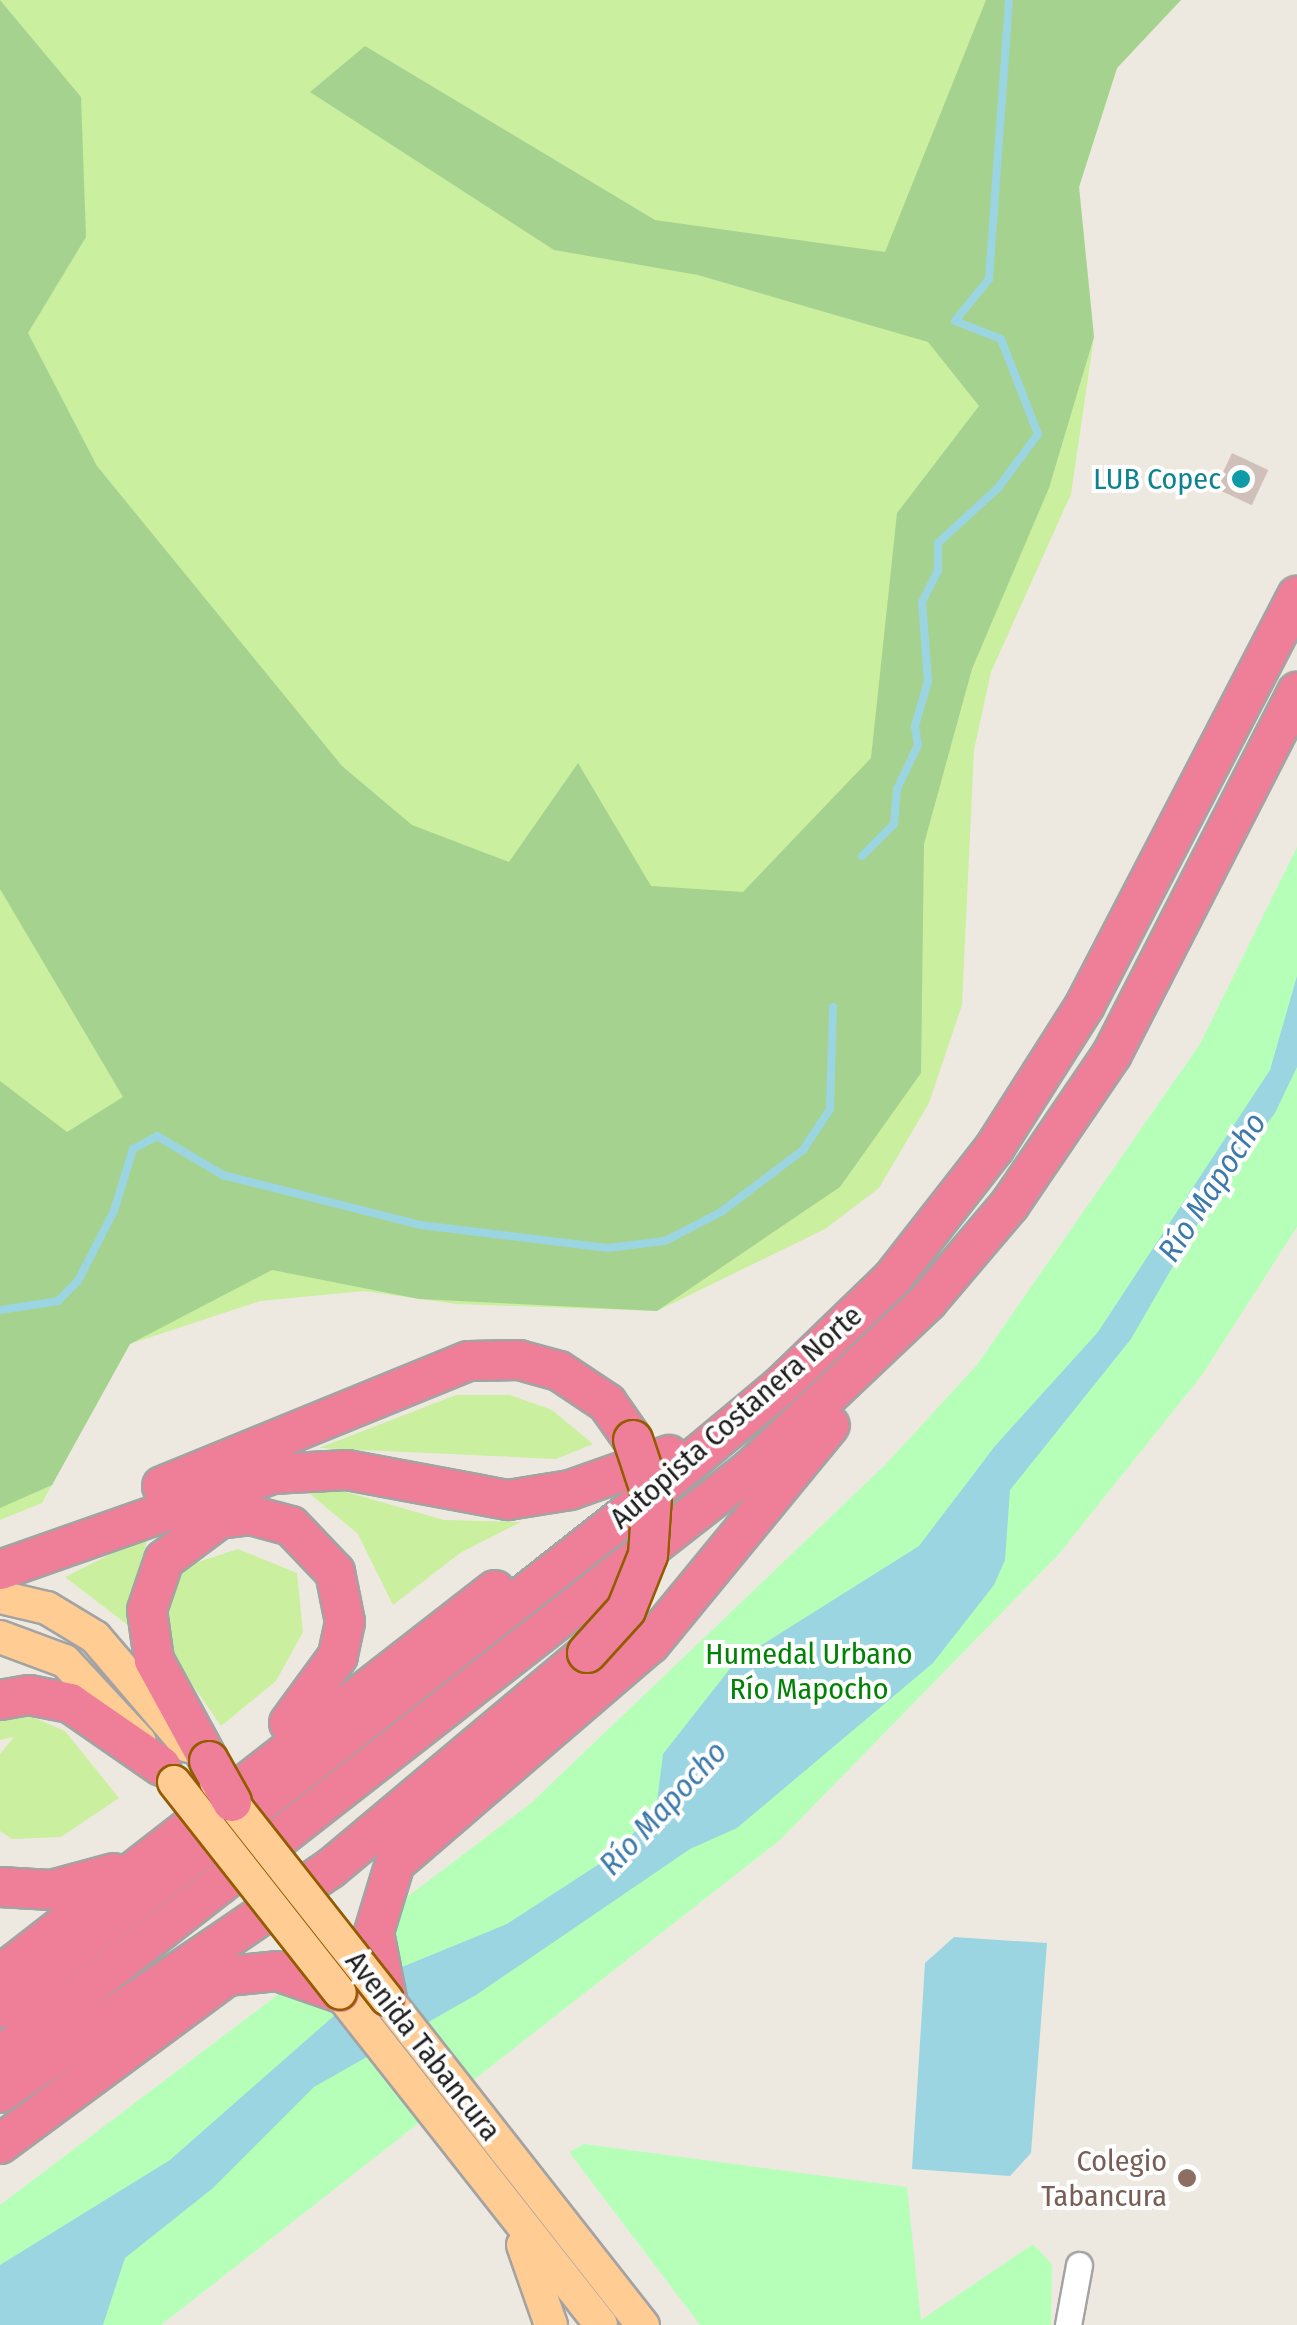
<!DOCTYPE html>
<html>
<head>
<meta charset="utf-8">
<style>
	body { margin:0 }
	#map { position:relative; width:1297px; height:2325px; overflow:hidden; background:#eee9e0; font-family:"Fira Sans Condensed",sans-serif }
	div>[style] { position:absolute }
	.grass>* { inset:0; background:#caef9f }
	.forest>* { inset:0; background:#a6d290 }
	.park>* { inset:0; background:#b6ffb9 }
	.water>* { inset:0; background:#9bd5e1 }
	.stream>* { height:8px; margin:-4px; padding:0 4px; transform-origin:4px; border-radius:4px; background:#9bd5e1 }
	.building>* { inset:0; background:#cfc1b9; transform-origin:0 0 }
	.roads { filter:drop-shadow(2px 0 #a3a3a3) drop-shadow(-2px 0 #a3a3a3) drop-shadow(0 2px #a3a3a3) drop-shadow(0 -2px #a3a3a3) }
	.minor>* { height:25px; margin:-12.5px; padding:0 12.5px; transform-origin:12.5px; border-radius:12.5px; background:#fff }
	.major>* { height:32px; margin:-16px; padding:0 16px; transform-origin:16px; border-radius:16px; background:#ffcc94 }
	.highway>* { height:38px; margin:-19px; padding:0 19px; transform-origin:19px; border-radius:19px; background:#ef7e98 }
	.bridges { filter:drop-shadow(2px 0 #935c00) drop-shadow(-2px 0 #935c00) drop-shadow(0 2px #935c00) drop-shadow(0 -2px #935c00) }
	.major-bridge>* { height:32px; margin:-16px; padding:0 16px; transform-origin:16px; border-radius:16px; background:#ffcc94 }
	.highway-bridge>* { height:38px; margin:-19px; padding:0 19px; transform-origin:19px; border-radius:19px; background:#ef7e98 }
	.dots>* { width:28px; height:28px; translate:-50% -50%; box-sizing:border-box; border:5px solid #fff; border-radius:50% }
	span { translate:-50% -50%; white-space:nowrap; text-align:center; line-height:1.15; -webkit-text-stroke:8px #fff; paint-order:stroke }
	.culture-label { font-size:30px; color:#0d838f }
	.right { translate:-100% -50%; text-align:right }
	.street-label { font-size:30px; color:#1c1c1c }
	.park-label { font-size:30px; color:#008305 }
	.education-label { font-size:30px; color:#785e54 }
	.water-label { font-size:32px; color:#3d7aac; font-style:italic }
</style>
</head>
<body>
<div id="map">
	<div class="grass">
		<div style="clip-path:polygon(0 0,1181px 0,1117px 68px,1079px 187px,1094px 337px,1071px 494px,991px 672px,974px 750px,962px 1005px,929px 1103px,879px 1188px,825px 1229px,657px 1311px,456px 1304px,364px 1291px,260px 1301px,130px 1344px,42px 1503px,0 1520px)"></div>
		<div style="clip-path:polygon(456px 1395px,510px 1395px,552px 1410px,593px 1444px,556px 1459px,319px 1448px)"></div>
		<div style="clip-path:polygon(322px 1485px,444px 1520px,521px 1522px,460px 1553px,393px 1605px,358px 1534px,303px 1488px)"></div>
		<div style="clip-path:polygon(139px 1540px,147px 1541px,131px 1593px,133px 1629px,65px 1577px)"></div>
		<div style="clip-path:polygon(238px 1549px,297px 1573px,303px 1632px,276px 1681px,221px 1726px,166px 1646px,162px 1613px,177px 1569px)"></div>
		<div style="clip-path:polygon(23px 1713px,65px 1731px,119px 1798px,61px 1837px,12px 1839px,0 1831px,0 1754px,14px 1737px,0 1740px,0 1718px)"></div>
	</div>
	<div class="forest">
		<div style="clip-path:polygon(0 0,81px 97px,86px 237px,28px 333px,97px 466px,342px 766px,412px 825px,509px 862px,578px 763px,651px 886px,743px 892px,871px 758px,897px 513px,979px 406px,928px 342px,698px 275px,554px 250px,310px 92px,365px 46px,655px 220px,885px 252px,986px 0,1181px 0,1117px 68px,1079px 187px,1094px 337px,1049px 488px,972px 669px,924px 844px,921px 1073px,840px 1187px,657px 1311px,419px 1299px,272px 1270px,130px 1344px,52px 1485px,0 1508px,0 1081px,67px 1132px,123px 1097px,0 889px)"></div>
	</div>
	<div class="park">
		<div style="clip-path:polygon(1297px 847px,1297px 1227px,1202px 1375px,1058px 1555px,780px 1840px,161px 2325px,0 2325px,0 2205px,531px 1803px,885px 1465px,976px 1366px,1200px 1044px)"></div>
		<div style="clip-path:polygon(584px 2144px,907px 2187px,921px 2320px,1033px 2244px,1052px 2264px,1051px 2325px,700px 2325px,569px 2152px)"></div>
	</div>
	<div class="water">
		<div style="clip-path:polygon(1297px 976px,1297px 1067px,1275px 1113px,1213px 1197px,1131px 1339px,1010px 1490px,1005px 1560px,994px 1585px,933px 1663px,737px 1828px,690px 1849px,476px 1995px,314px 2087px,213px 2188px,125px 2258px,103px 2325px,0 2325px,0 2265px,170px 2160px,336px 2014px,402px 1967px,507px 1924px,610px 1857px,656px 1810px,663px 1754px,736px 1661px,919px 1546px,995px 1446px,1098px 1332px,1270px 1070px)"></div>
		<div style="clip-path:polygon(954px 1937px,1047px 1943px,1031px 2153px,1010px 2176px,912px 2169px,925px 1963px)"></div>
	</div>
	<div class="stream">
		<div style="left:862px;top:856px;width:45px;rotate:-45deg"></div>
		<div style="left:894px;top:824px;width:35px;rotate:-85deg"></div>
		<div style="left:897px;top:789px;width:49px;rotate:-64.5deg"></div>
		<div style="left:918px;top:745px;width:19px;rotate:-99deg"></div>
		<div style="left:915px;top:726px;width:47px;rotate:-73.9deg"></div>
		<div style="left:928px;top:681px;width:79px;rotate:-94.3deg"></div>
		<div style="left:922px;top:602px;width:35px;rotate:-63deg"></div>
		<div style="left:938px;top:571px;width:28px;rotate:-90deg"></div>
		<div style="left:938px;top:543px;width:81px;rotate:-42.5deg"></div>
		<div style="left:998px;top:488px;width:67px;rotate:-53.5deg"></div>
		<div style="left:1038px;top:434px;width:102px;rotate:-111.3deg"></div>
		<div style="left:1001px;top:339px;width:49px;rotate:-158.6deg"></div>
		<div style="left:955px;top:321px;width:54px;rotate:-51deg"></div>
		<div style="left:989px;top:279px;width:280px;rotate:-85.9deg"></div>
		<div style="left:0;top:1310px;width:59px;rotate:-8.8deg"></div>
		<div style="left:58px;top:1301px;width:28px;rotate:-45deg"></div>
		<div style="left:78px;top:1281px;width:79px;rotate:-62.8deg"></div>
		<div style="left:114px;top:1211px;width:65px;rotate:-73deg"></div>
		<div style="left:133px;top:1149px;width:27px;rotate:-28deg"></div>
		<div style="left:157px;top:1136px;width:77px;rotate:30.6deg"></div>
		<div style="left:223px;top:1175px;width:203px;rotate:14.2deg"></div>
		<div style="left:420px;top:1225px;width:189px;rotate:7deg"></div>
		<div style="left:608px;top:1248px;width:57px;rotate:-7deg"></div>
		<div style="left:665px;top:1241px;width:63px;rotate:-27.4deg"></div>
		<div style="left:721px;top:1212px;width:103px;rotate:-37.1deg"></div>
		<div style="left:803px;top:1150px;width:49px;rotate:-56.6deg"></div>
		<div style="left:830px;top:1109px;width:102px;rotate:-88.3deg"></div>
	</div>
	<div class="building">
		<div style="left:1232px;top:453px;width:40px;height:39px;rotate:25deg"></div>
	</div>
	<div class="roads">
		<div class="minor">
			<div style="left:1068px;top:2325px;width:61px;rotate:-79.6deg"></div>
		</div>
		<div class="major">
			<div style="left:0;top:1597px;width:48px;rotate:13.2deg"></div>
			<div style="left:47px;top:1608px;width:56px;rotate:31.1deg"></div>
			<div style="left:95px;top:1637px;width:143px;rotate:49.5deg"></div>
			<div style="left:0;top:1637px;width:69px;rotate:20.3deg"></div>
			<div style="left:65px;top:1661px;width:110px;rotate:47.2deg"></div>
			<div style="left:340px;top:1993px;width:422px;rotate:51.8deg"></div>
			<div style="left:387px;top:1999px;width:415px;rotate:51.9deg"></div>
			<div style="left:523px;top:2245px;width:85px;rotate:70.7deg"></div>
		</div>
		<div class="highway">
			<div style="left:162px;top:1486px;width:331px;rotate:-22.2deg"></div>
			<div style="left:469px;top:1361px;width:50px;rotate:-1.1deg"></div>
			<div style="left:519px;top:1360px;width:41px;rotate:15.4deg"></div>
			<div style="left:559px;top:1371px;width:58px;rotate:33.7deg"></div>
			<div style="left:607px;top:1403px;width:45px;rotate:54.9deg"></div>
			<div style="left:0;top:1570px;width:288px;rotate:-19.4deg"></div>
			<div style="left:272px;top:1474px;width:75px;rotate:-3.1deg"></div>
			<div style="left:347px;top:1470px;width:164px;rotate:10.6deg"></div>
			<div style="left:508px;top:1500px;width:63px;rotate:-9.2deg"></div>
			<div style="left:570px;top:1490px;width:105px;rotate:-19.5deg"></div>
			<div style="left:0;top:1700px;width:29px;rotate:-10deg"></div>
			<div style="left:29px;top:1695px;width:42px;rotate:11deg"></div>
			<div style="left:70px;top:1703px;width:111px;rotate:34.7deg"></div>
			<div style="left:209px;top:1761px;width:115px;rotate:-118.6deg"></div>
			<div style="left:154px;top:1660px;width:50px;rotate:-98deg"></div>
			<div style="left:147px;top:1610px;width:53px;rotate:-71.2deg"></div>
			<div style="left:164px;top:1560px;width:69px;rotate:-36.7deg"></div>
			<div style="left:219px;top:1519px;width:31px;rotate:-7deg"></div>
			<div style="left:250px;top:1515px;width:42px;rotate:15deg"></div>
			<div style="left:291px;top:1526px;width:64px;rotate:46.3deg"></div>
			<div style="left:335px;top:1572px;width:51px;rotate:78.7deg"></div>
			<div style="left:345px;top:1622px;width:35px;rotate:102deg"></div>
			<div style="left:338px;top:1656px;width:83px;rotate:126.2deg"></div>
			<div style="left:0;top:1887px;width:51px;rotate:3.4deg"></div>
			<div style="left:51px;top:1890px;width:65px;rotate:-15.1deg"></div>
			<div style="left:0;top:1975px;width:627px;rotate:-37.87deg"></div>
			<div style="left:387px;top:1999px;width:68px;rotate:-101deg"></div>
			<div style="left:374px;top:1932px;width:72px;rotate:-73.1deg"></div>
			<div style="left:395px;top:1863px;width:336px;rotate:-40.7deg"></div>
			<div style="left:650px;top:1644px;width:283px;rotate:-50.6deg"></div>
			<div style="left:0;top:2008px;width:811px;rotate:-38.24deg"></div>
			<div style="left:637px;top:1506px;width:186px;rotate:-39.8deg"></div>
			<div style="left:780px;top:1387px;width:156px;rotate:-44deg"></div>
			<div style="left:892px;top:1279px;width:167px;rotate:-52deg"></div>
			<div style="left:995px;top:1147px;width:168px;rotate:-57.6deg"></div>
			<div style="left:1085px;top:1005px;width:461px;rotate:-62.6deg"></div>
			<div style="left:0;top:2056px;width:955px;rotate:-38.02deg"></div>
			<div style="left:752px;top:1468px;width:241px;rotate:-43.5deg"></div>
			<div style="left:927px;top:1302px;width:128px;rotate:-49.7deg"></div>
			<div style="left:1010px;top:1204px;width:181px;rotate:-55.8deg"></div>
			<div style="left:1112px;top:1054px;width:407px;rotate:-62.9deg"></div>
			<div style="left:0;top:2093px;width:399px;rotate:-34.2deg"></div>
			<div style="left:330px;top:1869px;width:336px;rotate:-40deg"></div>
			<div style="left:0;top:2144px;width:282px;rotate:-36.5deg"></div>
			<div style="left:227px;top:1976px;width:50px;rotate:-5.7deg"></div>
			<div style="left:277px;top:1971px;width:67px;rotate:19.2deg"></div>
		</div>
	</div>
	<div class="bridges">
		<div class="major-bridge">
			<div style="left:174px;top:1782px;width:268px;rotate:51.8deg"></div>
			<div style="left:216px;top:1782px;width:276px;rotate:51.8deg"></div>
		</div>
		<div class="highway-bridge">
			<div style="left:587px;top:1653px;width:58px;rotate:-47.8deg"></div>
			<div style="left:626px;top:1610px;width:59px;rotate:-68.2deg"></div>
			<div style="left:648px;top:1555px;width:58px;rotate:-86.1deg"></div>
			<div style="left:652px;top:1497px;width:60px;rotate:-108.4deg"></div>
			<div style="left:209px;top:1761px;width:47px;rotate:60.7deg"></div>
		</div>
	</div>
	<div class="dots">
		<div style="left:1241px;top:479px;background:#0f9aa8"></div>
		<div style="left:1187px;top:2178px;background:#8d6e63"></div>
	</div>
	<div class="culture-label">
		<span class="right" style="left:1221px;top:479px">LUB Copec</span>
	</div>
	<div class="street-label">
		<span style="left:736px;top:1417px;rotate:-41deg">Autopista Costanera Norte</span>
		<span style="left:423px;top:2046px;rotate:52deg">Avenida Tabancura</span>
	</div>
	<div class="park-label">
		<span style="left:809px;top:1671px">Humedal Urbano<br>Río Mapocho</span>
	</div>
	<div class="education-label">
		<span class="right" style="left:1167px;top:2178px">Colegio<br>Tabancura</span>
	</div>
	<div class="water-label">
		<span style="left:1212px;top:1187px;rotate:-57deg">Río Mapocho</span>
		<span style="left:663px;top:1808px;rotate:-47deg">Río Mapocho</span>
	</div>
</div>
</body>
</html>
